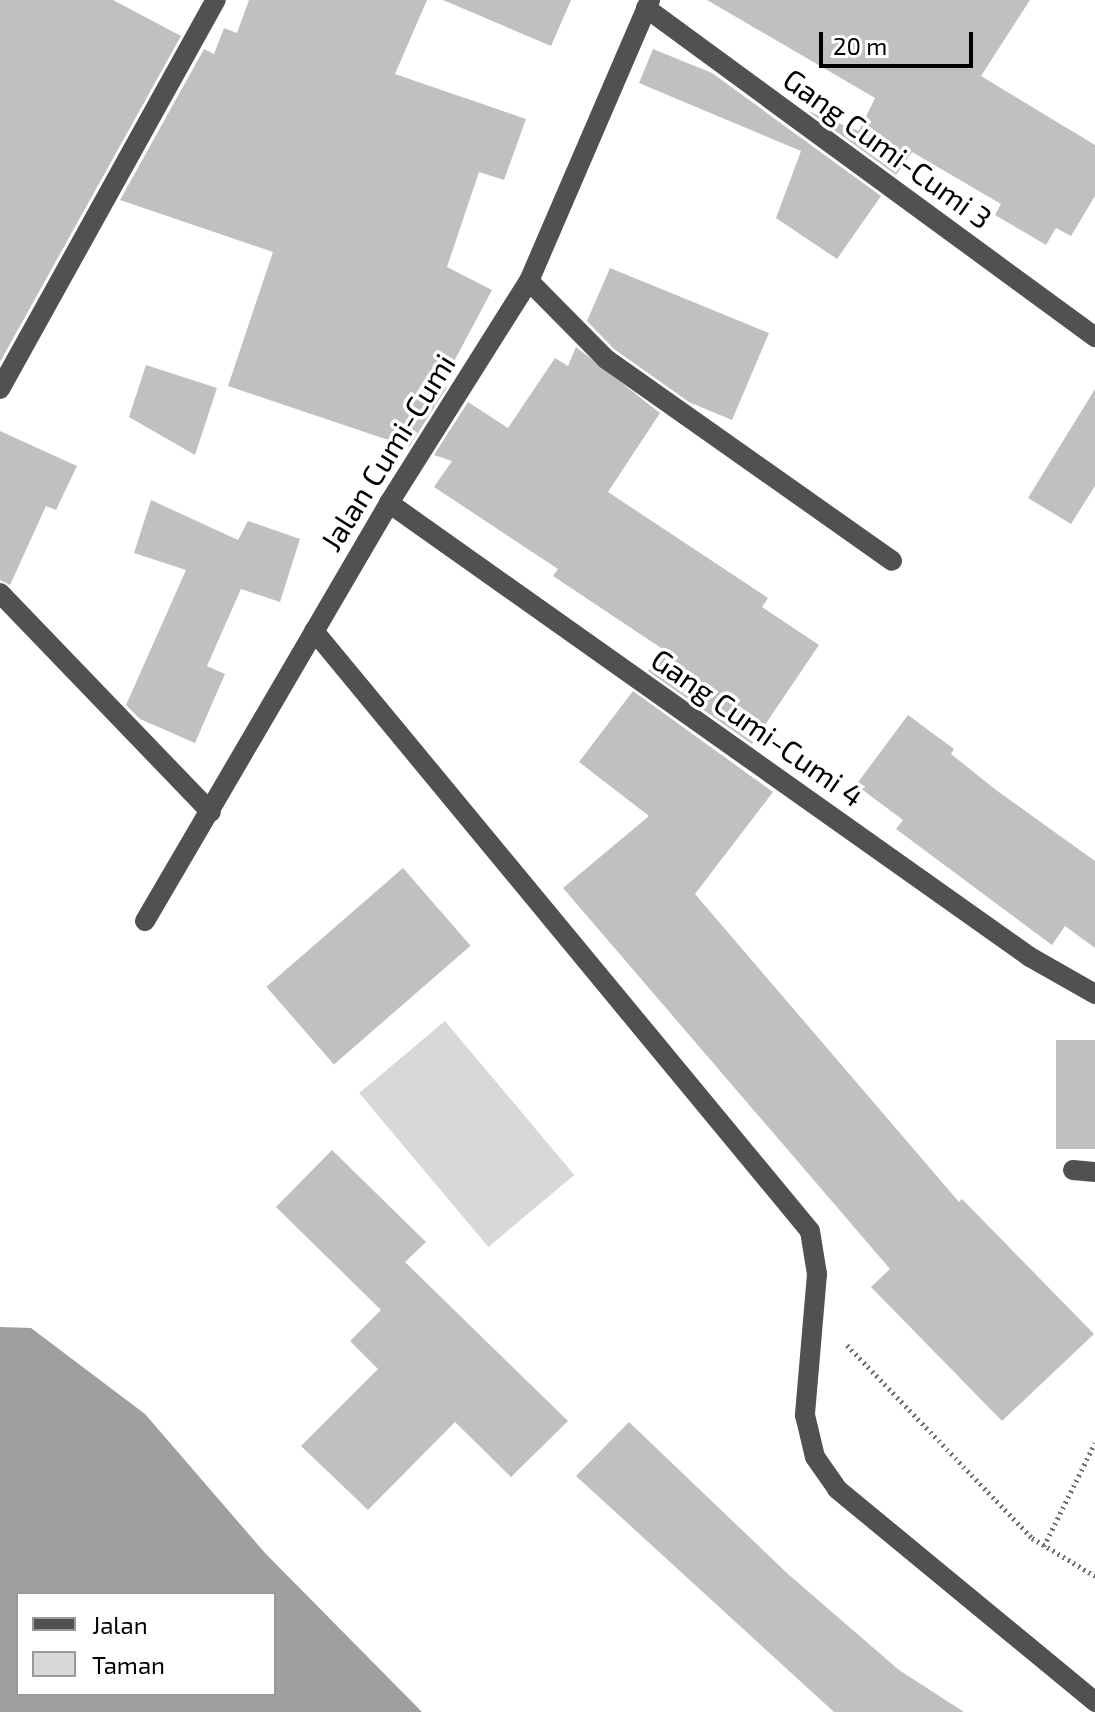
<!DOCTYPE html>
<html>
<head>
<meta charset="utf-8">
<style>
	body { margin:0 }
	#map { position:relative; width:1095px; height:1712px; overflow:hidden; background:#fff; font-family:"Exo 2",sans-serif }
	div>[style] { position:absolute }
	.green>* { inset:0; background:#d8d8d8; transform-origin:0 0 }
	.water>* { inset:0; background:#9f9f9f }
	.building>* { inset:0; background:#c0c0c0; transform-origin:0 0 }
	.path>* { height:5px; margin-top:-2.5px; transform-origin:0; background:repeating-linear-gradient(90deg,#737373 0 2px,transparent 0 6px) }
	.minor>* { height:20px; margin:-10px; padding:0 10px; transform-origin:10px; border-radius:10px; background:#515151 }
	span { translate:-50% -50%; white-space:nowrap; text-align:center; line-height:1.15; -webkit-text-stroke:7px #fff; paint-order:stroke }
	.street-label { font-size:30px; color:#000 }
	.legend { position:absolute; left:16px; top:1592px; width:260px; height:104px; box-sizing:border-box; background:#fff; border:2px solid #999; margin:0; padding:10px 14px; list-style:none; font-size:24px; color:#000 }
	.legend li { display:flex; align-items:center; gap:16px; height:40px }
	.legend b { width:40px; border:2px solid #999 }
	.scale { position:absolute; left:819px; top:32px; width:154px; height:36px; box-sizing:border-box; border:4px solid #000; border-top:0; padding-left:10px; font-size:24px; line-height:28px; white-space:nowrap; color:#000; -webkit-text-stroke:6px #fff; paint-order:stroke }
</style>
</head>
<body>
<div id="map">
	<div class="green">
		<div style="left:445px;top:1021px;width:201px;height:112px;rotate:50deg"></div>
	</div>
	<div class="water">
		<div style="clip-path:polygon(evenodd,0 1327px,31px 1328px,145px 1414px,265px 1553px,422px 1712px,0 1712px,0 1327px,18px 1594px,274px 1594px,274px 1694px,18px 1694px,18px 1594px)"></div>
	</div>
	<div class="building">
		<div style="clip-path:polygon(0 0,113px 0,181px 36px,0 362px)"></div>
		<div style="clip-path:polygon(249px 0,427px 0,395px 74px,526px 119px,504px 180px,479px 172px,447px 267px,492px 290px,442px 384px,447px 387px,409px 447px,228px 386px,273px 252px,120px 200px,204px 49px,214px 54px,224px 28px,237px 33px)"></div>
		<div style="clip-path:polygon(443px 0,571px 0,551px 46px)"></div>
		<div style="clip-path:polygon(707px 0,1030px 0,981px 76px,1095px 145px,1095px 196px,1071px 236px,1056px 228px,1046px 245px,995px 215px,1001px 204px,912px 152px,896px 175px,808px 111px,859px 131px,875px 98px)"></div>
		<div style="clip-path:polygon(653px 49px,712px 73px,881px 196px,837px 259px,776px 218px,801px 151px,639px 83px)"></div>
		<div style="clip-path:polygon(610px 268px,769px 333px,732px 420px,689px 402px,614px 349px,587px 321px)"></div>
		<div style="clip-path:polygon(576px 347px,660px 413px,608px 492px,768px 598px,762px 607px,819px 645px,752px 744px,648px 671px,664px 650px,553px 576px,558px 569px,434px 487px,452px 461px,434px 455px,468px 402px,508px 428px,555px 358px,568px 366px)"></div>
		<div style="clip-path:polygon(146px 365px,217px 388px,195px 455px,129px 417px)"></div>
		<div style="clip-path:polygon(1095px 389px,1095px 486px,1071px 524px,1028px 498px)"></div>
		<div style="clip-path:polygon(0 431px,77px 466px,56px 510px,46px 506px,10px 585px,0 580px)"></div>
		<div style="clip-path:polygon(151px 500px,238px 540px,248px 521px,300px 539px,280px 602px,241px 589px,207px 666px,225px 674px,195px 743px,140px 719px,126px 705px,186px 570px,134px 553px)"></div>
		<div style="clip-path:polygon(633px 691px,773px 792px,695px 894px,959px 1202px,962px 1199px,1094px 1334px,1002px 1421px,871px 1287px,890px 1269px,563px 888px,649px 816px,579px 762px)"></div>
		<div style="clip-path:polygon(908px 715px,954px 749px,951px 754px,996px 790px,1095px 861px,1095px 948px,1065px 926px,1052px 945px,896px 829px,903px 820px,856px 785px)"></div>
		<div style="left:403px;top:868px;width:103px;height:181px;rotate:49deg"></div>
		<div style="left:1056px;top:1040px;width:39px;height:109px"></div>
		<div style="clip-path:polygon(332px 1150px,426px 1242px,405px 1262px,568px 1421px,511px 1477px,455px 1422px,368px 1510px,301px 1446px,378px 1369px,350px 1341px,381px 1310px,276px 1207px)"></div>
		<div style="clip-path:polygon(629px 1422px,788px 1574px,899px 1670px,964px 1712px,834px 1712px,576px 1476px)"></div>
	</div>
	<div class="path">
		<div style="left:847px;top:1345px;width:267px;rotate:46.2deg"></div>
		<div style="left:1032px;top:1538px;width:74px;rotate:31.1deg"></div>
		<div style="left:1044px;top:1546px;width:115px;rotate:-63.7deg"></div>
	</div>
	<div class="minor">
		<div style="left:646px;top:8px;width:557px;rotate:36.23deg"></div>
		<div style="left:529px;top:281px;width:110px;rotate:45.4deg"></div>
		<div style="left:606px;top:359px;width:350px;rotate:35.2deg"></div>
		<div style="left:0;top:389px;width:445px;rotate:-61deg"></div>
		<div style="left:389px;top:503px;width:785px;rotate:35.31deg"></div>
		<div style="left:1030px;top:957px;width:75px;rotate:29.6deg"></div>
		<div style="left:0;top:593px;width:304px;rotate:46.1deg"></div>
		<div style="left:314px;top:631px;width:778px;rotate:50.42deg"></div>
		<div style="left:810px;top:1231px;width:44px;rotate:80.8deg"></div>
		<div style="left:817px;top:1274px;width:142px;rotate:94.9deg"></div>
		<div style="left:805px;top:1415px;width:43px;rotate:76.6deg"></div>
		<div style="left:815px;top:1457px;width:39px;rotate:55deg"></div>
		<div style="left:837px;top:1489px;width:335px;rotate:39.5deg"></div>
		<div style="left:145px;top:921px;width:484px;rotate:-59.7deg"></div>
		<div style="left:389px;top:503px;width:262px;rotate:-57.8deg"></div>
		<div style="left:529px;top:281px;width:306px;rotate:-66.7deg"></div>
		<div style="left:1073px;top:1170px;width:22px;rotate:5deg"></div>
	</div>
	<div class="street-label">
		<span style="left:888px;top:148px;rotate:36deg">Gang Cumi-Cumi 3</span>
		<span style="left:387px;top:452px;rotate:-58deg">Jalan Cumi-Cumi</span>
		<span style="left:758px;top:727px;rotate:35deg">Gang Cumi-Cumi 4</span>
	</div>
	<ul class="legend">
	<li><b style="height:10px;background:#515151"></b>Jalan</li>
	<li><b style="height:22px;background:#d8d8d8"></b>Taman</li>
	</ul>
	<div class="scale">20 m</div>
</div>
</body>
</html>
